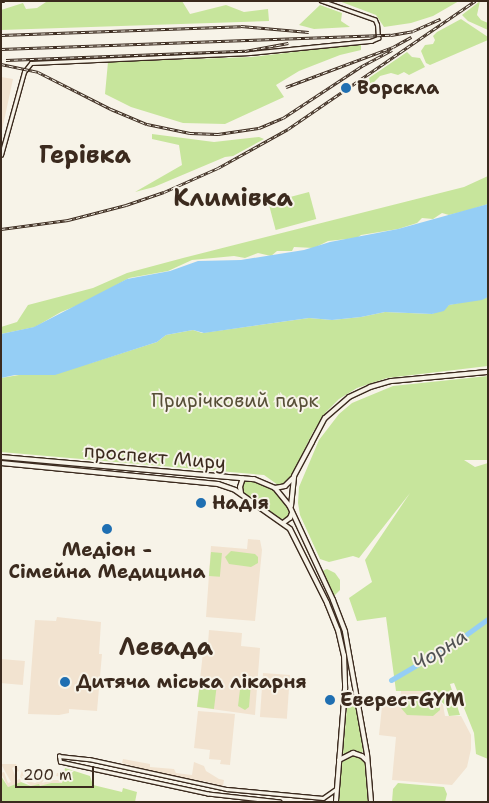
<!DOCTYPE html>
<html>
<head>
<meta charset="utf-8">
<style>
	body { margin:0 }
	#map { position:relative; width:489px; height:803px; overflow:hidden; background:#f7f3e8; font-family:"Shantell Sans",sans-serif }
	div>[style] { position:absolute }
	.built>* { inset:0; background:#f2e3d0; transform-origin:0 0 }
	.green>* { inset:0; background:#c7e59c; transform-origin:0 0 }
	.water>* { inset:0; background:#95cef5 }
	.river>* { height:5px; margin:-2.5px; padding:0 2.5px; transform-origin:2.5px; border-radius:2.5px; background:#95cef5 }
	.roads { filter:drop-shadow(1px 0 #3b2a1e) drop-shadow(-1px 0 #3b2a1e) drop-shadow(0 1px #3b2a1e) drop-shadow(0 -1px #3b2a1e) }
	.minor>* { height:2.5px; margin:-1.25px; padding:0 1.25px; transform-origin:1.25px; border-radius:1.25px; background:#f7f3e8 }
	.major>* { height:4px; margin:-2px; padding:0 2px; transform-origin:2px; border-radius:2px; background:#f7f3e8 }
	.rail>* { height:3px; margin-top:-1.5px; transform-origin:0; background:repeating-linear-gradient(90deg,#f7f3e8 0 4px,#3b2a1e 0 8px); box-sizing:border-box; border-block:1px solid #3b2a1e }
	.dots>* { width:14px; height:14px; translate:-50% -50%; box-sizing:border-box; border:2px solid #f7f3e8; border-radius:50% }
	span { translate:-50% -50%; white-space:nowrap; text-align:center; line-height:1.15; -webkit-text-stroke:4px #f7f3e8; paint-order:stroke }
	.poi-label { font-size:19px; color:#3b2a1e; font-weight:700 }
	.left { translate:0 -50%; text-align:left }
	.park-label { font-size:19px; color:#574f37 }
	.street-label { font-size:19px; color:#3b2a1e }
	.water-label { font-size:20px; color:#525354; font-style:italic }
	.district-label { font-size:24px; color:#3b2a1e; font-weight:700 }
	.frame { position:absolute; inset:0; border:2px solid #3b2a1e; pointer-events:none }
	.scale { position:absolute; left:15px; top:766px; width:79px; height:22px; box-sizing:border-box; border:2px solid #3b2a1e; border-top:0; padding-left:6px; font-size:15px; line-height:18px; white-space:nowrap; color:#3b2a1e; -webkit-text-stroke:4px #f7f3e8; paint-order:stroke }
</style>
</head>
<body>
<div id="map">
	<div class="built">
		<div style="clip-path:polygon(1px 77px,13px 79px,1px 135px)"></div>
		<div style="clip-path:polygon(248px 539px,260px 540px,262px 550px,255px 621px,206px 617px,211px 546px,247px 549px)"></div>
		<div style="clip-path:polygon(57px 617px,101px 622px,99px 654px,102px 654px,97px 711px,69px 709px,69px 713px,59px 715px,28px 714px,35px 620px,56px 621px)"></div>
		<div style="clip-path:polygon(209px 630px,242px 633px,241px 646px,260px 648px,255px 715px,197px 707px,204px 643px,208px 643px)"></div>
		<div style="left:1px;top:659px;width:24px;height:24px;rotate:5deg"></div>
		<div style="left:263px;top:673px;width:27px;height:44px;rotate:4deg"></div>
		<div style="clip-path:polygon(401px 691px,430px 691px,443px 705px,445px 716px,461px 716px,471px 735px,471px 749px,467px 767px,452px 785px,392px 780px,396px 737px,379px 735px,383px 697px,400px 699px)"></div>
		<div style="clip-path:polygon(198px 711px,235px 714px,230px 765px,220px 764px,221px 760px,209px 759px,210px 750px,194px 748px)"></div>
		<div style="clip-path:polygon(123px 759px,150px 764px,150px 767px,174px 769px,176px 773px,192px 775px,194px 762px,204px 766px,206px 771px,219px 779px,224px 780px,223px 786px,203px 781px,200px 783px,155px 772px,122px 763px)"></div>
		<div style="clip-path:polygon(1px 764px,16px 764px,19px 771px,16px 772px,14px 767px,12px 768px,17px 780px,20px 779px,21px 782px,8px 787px,1px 773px,4px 772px,8px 783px,11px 782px)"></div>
		<div style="clip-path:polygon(39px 769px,44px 769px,47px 775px,42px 783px,49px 781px,49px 776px,52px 773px,55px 772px,51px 777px,52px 780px,61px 780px,61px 777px,56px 776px,57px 773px,60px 773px,65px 777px,64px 781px,60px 784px,51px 783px,40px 787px,31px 786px,20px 777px,22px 770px,24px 777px,28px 777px,30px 774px,24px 770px,30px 770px,33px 775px,28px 781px,35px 783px,37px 782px,34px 778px,35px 773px,37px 772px,39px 779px,44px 777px)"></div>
	</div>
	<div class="green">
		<div style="clip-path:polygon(182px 1px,190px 14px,226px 5px,244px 12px,268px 9px,269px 21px,1px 30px,1px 10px,23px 3px,26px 9px,37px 8px,46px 2px)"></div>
		<div style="clip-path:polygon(339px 1px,459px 1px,433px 16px,411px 23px,384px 27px,376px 15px)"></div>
		<div style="clip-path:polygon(480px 1px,477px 15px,481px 20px,488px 23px,488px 30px,468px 21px,462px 15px)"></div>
		<div style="clip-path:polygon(320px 5px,342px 13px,341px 21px,350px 27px,314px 29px,299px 25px)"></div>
		<div style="clip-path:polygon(461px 19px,488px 37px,488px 40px,430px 65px,426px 63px,421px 51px,425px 45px,433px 44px,435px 40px,433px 36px,437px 32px)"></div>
		<div style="clip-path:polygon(361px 44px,361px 50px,340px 55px,299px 71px,276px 85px,284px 97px,225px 124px,183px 123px,131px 107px,105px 94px,108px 62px,251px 57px)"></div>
		<div style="clip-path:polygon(407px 52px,412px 57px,420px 58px,425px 67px,409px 75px,404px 72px,398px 75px,391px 73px,380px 76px,373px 83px,370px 83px,369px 78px)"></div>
		<div style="clip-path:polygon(152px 134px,214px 142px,259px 137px,264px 139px,233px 156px,225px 157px,154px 187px,135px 192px,182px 165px,179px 145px,152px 139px)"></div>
		<div style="clip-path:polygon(488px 176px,488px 204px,469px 210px,449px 215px,442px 213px,433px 219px,422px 218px,417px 223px,398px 229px,361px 235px,357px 238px,328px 241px,314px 248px,294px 247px,292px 251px,277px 251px,271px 256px,258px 253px,245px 258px,234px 256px,192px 260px,168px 271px,129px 278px,86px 302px,61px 312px,35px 327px,1px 334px,1px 327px,17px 322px,28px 305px,93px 288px,127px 273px,183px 258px,464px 187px)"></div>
		<div style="left:309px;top:192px;width:28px;height:42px;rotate:75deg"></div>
		<div style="clip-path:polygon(488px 297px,488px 366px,387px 378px,357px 388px,339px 399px,326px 412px,313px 432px,289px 481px,283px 485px,278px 485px,264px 475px,1px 452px,1px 378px,91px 363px,157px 342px,166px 335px,193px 330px,202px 333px,309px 318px,332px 320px,361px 317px,385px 312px,432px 314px,449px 305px)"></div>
		<div style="clip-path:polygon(488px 376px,488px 460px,464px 460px,475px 467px,488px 463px,488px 759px,476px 754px,474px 733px,454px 683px,450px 684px,460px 715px,449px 716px,446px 706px,430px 691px,396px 691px,386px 617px,357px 621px,349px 598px,372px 582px,365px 560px,410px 493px,359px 558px,353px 556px,329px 562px,320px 559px,300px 515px,298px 503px,299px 487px,319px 440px,339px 414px,352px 403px,393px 386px)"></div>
		<div style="clip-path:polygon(248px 481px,260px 482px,275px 490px,287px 506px,289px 514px,286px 518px,281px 519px,243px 492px,242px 483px)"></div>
		<div style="clip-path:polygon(231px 551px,255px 554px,258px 557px,258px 563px,251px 567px,229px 564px,225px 557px)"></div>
		<div style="left:211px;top:552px;width:11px;height:24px;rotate:5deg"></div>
		<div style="clip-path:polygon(327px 569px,335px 573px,340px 580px,340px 590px,334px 596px,322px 571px)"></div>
		<div style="clip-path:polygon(245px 677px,249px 678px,251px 683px,249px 707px,245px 710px,238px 706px,241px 681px)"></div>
		<div style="left:200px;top:683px;width:17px;height:24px;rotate:7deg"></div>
		<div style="clip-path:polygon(354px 692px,363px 751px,361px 754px,353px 752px,345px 755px,343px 753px,348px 695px)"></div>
		<div style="clip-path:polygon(407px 696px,435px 697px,440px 704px,440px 710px,433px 716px,407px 715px,401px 708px,402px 700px)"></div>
		<div style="clip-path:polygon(352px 755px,361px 757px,365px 763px,368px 802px,338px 802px,341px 764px,345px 758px)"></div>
		<div style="clip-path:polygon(65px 768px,90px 776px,93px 785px,122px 792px,123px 788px,137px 792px,135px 802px,1px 802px,1px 776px,8px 787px,21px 782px,31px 786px,39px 784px,40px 786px,51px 783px,62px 783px)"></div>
		<div style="clip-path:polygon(398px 783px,444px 787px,447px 794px,445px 802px,392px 802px,393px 789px)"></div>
	</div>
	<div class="water">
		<div style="clip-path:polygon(488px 204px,488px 297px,482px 300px,449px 305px,444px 311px,432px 314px,385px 312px,361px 317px,332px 320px,309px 318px,204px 333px,193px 330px,166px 335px,157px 342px,55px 375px,15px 375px,1px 378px,1px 334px,34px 327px,127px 279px,170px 271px,198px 261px,241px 260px,304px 250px,330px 242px,398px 229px)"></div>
	</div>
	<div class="river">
		<div style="left:391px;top:680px;width:75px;rotate:-30.3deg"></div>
		<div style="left:456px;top:642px;width:39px;rotate:-36deg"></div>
	</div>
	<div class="roads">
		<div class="minor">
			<div style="left:1px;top:1px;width:2px"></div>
			<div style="left:1px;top:155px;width:86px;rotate:-74.5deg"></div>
			<div style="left:24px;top:72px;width:11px;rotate:-52deg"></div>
			<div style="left:31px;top:63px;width:219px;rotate:-2.6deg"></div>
			<div style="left:250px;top:53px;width:122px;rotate:-5.7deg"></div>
			<div style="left:371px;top:41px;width:8px;rotate:-23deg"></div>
			<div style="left:378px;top:38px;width:13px;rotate:-94deg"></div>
			<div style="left:377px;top:25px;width:5px;rotate:-112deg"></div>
			<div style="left:375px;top:20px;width:57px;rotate:-160.6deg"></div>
			<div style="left:280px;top:802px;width:72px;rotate:-173.7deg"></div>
			<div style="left:208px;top:794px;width:151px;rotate:-167.8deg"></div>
			<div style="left:60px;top:762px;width:6px;rotate:-99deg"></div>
			<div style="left:59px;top:756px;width:30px;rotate:6deg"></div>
			<div style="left:89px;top:759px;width:141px;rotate:12.3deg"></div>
			<div style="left:227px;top:789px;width:96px;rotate:5.4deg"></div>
			<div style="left:323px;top:798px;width:16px;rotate:-35deg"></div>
		</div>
		<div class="major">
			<div style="left:1px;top:457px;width:254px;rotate:5deg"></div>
			<div style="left:254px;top:479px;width:23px;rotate:23deg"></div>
			<div style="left:275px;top:488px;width:22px;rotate:51deg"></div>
			<div style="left:289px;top:505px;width:105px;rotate:65.1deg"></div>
			<div style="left:333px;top:600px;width:34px;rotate:69deg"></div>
			<div style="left:345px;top:632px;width:124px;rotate:79.8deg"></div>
			<div style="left:367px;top:754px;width:48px;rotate:85.2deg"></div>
			<div style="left:1px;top:463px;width:218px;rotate:5.5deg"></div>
			<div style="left:218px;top:484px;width:18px;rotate:19deg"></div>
			<div style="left:235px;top:490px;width:67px;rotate:35.3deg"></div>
			<div style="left:290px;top:529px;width:83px;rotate:63.4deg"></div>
			<div style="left:327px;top:603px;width:29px;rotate:68deg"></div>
			<div style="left:338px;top:630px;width:26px;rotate:77deg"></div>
			<div style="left:344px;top:655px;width:34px;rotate:88deg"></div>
			<div style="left:345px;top:689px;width:113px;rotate:94.6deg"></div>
			<div style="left:275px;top:488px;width:10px;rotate:-11deg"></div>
			<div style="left:285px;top:486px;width:11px;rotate:-45deg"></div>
			<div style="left:241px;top:493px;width:6px;rotate:-99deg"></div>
			<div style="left:240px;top:487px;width:9px;rotate:-72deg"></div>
			<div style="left:291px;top:506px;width:30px;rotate:-84deg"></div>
			<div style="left:294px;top:476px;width:38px;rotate:-62deg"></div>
			<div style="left:312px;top:442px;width:27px;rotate:-62deg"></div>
			<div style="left:325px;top:418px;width:32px;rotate:-41deg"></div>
			<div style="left:349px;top:397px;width:23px;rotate:-25deg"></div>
			<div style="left:370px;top:387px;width:22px;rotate:-16deg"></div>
			<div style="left:391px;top:381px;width:97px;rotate:-5.3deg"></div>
			<div style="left:283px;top:523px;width:9px;rotate:-36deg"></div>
			<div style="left:290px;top:518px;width:5px;rotate:-68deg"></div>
			<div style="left:339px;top:760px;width:16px;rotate:-27deg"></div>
			<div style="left:353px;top:753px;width:9px;rotate:18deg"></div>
			<div style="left:362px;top:756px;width:7px;rotate:45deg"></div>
		</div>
	</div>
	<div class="rail">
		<div style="left:1px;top:35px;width:240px;rotate:-2.1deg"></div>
		<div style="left:241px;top:26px;width:68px;rotate:5deg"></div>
		<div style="left:1px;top:49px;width:390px;rotate:-2.1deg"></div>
		<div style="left:391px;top:35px;width:22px;rotate:-10deg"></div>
		<div style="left:413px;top:31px;width:30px;rotate:-24deg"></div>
		<div style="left:6px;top:60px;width:239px;rotate:-2.2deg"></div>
		<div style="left:245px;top:51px;width:44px;rotate:-10.5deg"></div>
		<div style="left:1px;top:64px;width:38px;rotate:12deg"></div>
		<div style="left:38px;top:72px;width:82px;rotate:26.9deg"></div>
		<div style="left:111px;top:109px;width:39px;rotate:23deg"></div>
		<div style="left:147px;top:124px;width:44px;rotate:11.8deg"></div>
		<div style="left:190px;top:133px;width:28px;rotate:2deg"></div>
		<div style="left:218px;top:134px;width:41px;rotate:-8.3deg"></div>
		<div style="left:259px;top:128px;width:26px;rotate:-23deg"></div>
		<div style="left:283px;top:118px;width:95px;rotate:-33.4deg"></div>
		<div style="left:362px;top:66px;width:34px;rotate:-28deg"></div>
		<div style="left:286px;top:87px;width:114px;rotate:-20.5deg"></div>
		<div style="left:393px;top:47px;width:21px;rotate:-29deg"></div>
		<div style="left:1px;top:229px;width:68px;rotate:-7.7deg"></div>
		<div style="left:68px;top:220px;width:60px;rotate:-14.5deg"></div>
		<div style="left:126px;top:205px;width:40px;rotate:-18.9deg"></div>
		<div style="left:164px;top:192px;width:59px;rotate:-24deg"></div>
		<div style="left:218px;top:168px;width:80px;rotate:-29.1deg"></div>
		<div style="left:288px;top:129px;width:227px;rotate:-34.4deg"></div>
	</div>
	<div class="dots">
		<div style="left:346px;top:88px;background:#1f6fb2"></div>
		<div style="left:201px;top:503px;background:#1f6fb2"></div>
		<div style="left:107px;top:529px;background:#1f6fb2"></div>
		<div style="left:65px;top:682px;background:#1f6fb2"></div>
		<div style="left:330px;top:700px;background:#1f6fb2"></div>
	</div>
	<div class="poi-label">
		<span class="left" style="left:357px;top:88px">Ворскла</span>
		<span class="left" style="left:212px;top:503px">Надія</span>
		<span style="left:107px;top:561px">Медіон -<br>Сімейна Медицина</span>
		<span class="left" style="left:76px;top:682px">Дитяча міська лікарня</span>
		<span class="left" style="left:340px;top:700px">ЕверестGYM</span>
	</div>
	<div class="park-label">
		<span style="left:235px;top:401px">Прирічковий парк</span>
	</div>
	<div class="street-label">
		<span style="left:155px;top:457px;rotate:5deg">проспект Миру</span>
	</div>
	<div class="water-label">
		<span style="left:440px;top:650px;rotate:-32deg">Чорна</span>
	</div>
	<div class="district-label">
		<span style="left:85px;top:156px">Герівка</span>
		<span style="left:233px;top:199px">Климівка</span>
		<span style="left:166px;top:648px">Левада</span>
	</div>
	<div class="frame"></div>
	<div class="scale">200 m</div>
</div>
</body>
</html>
